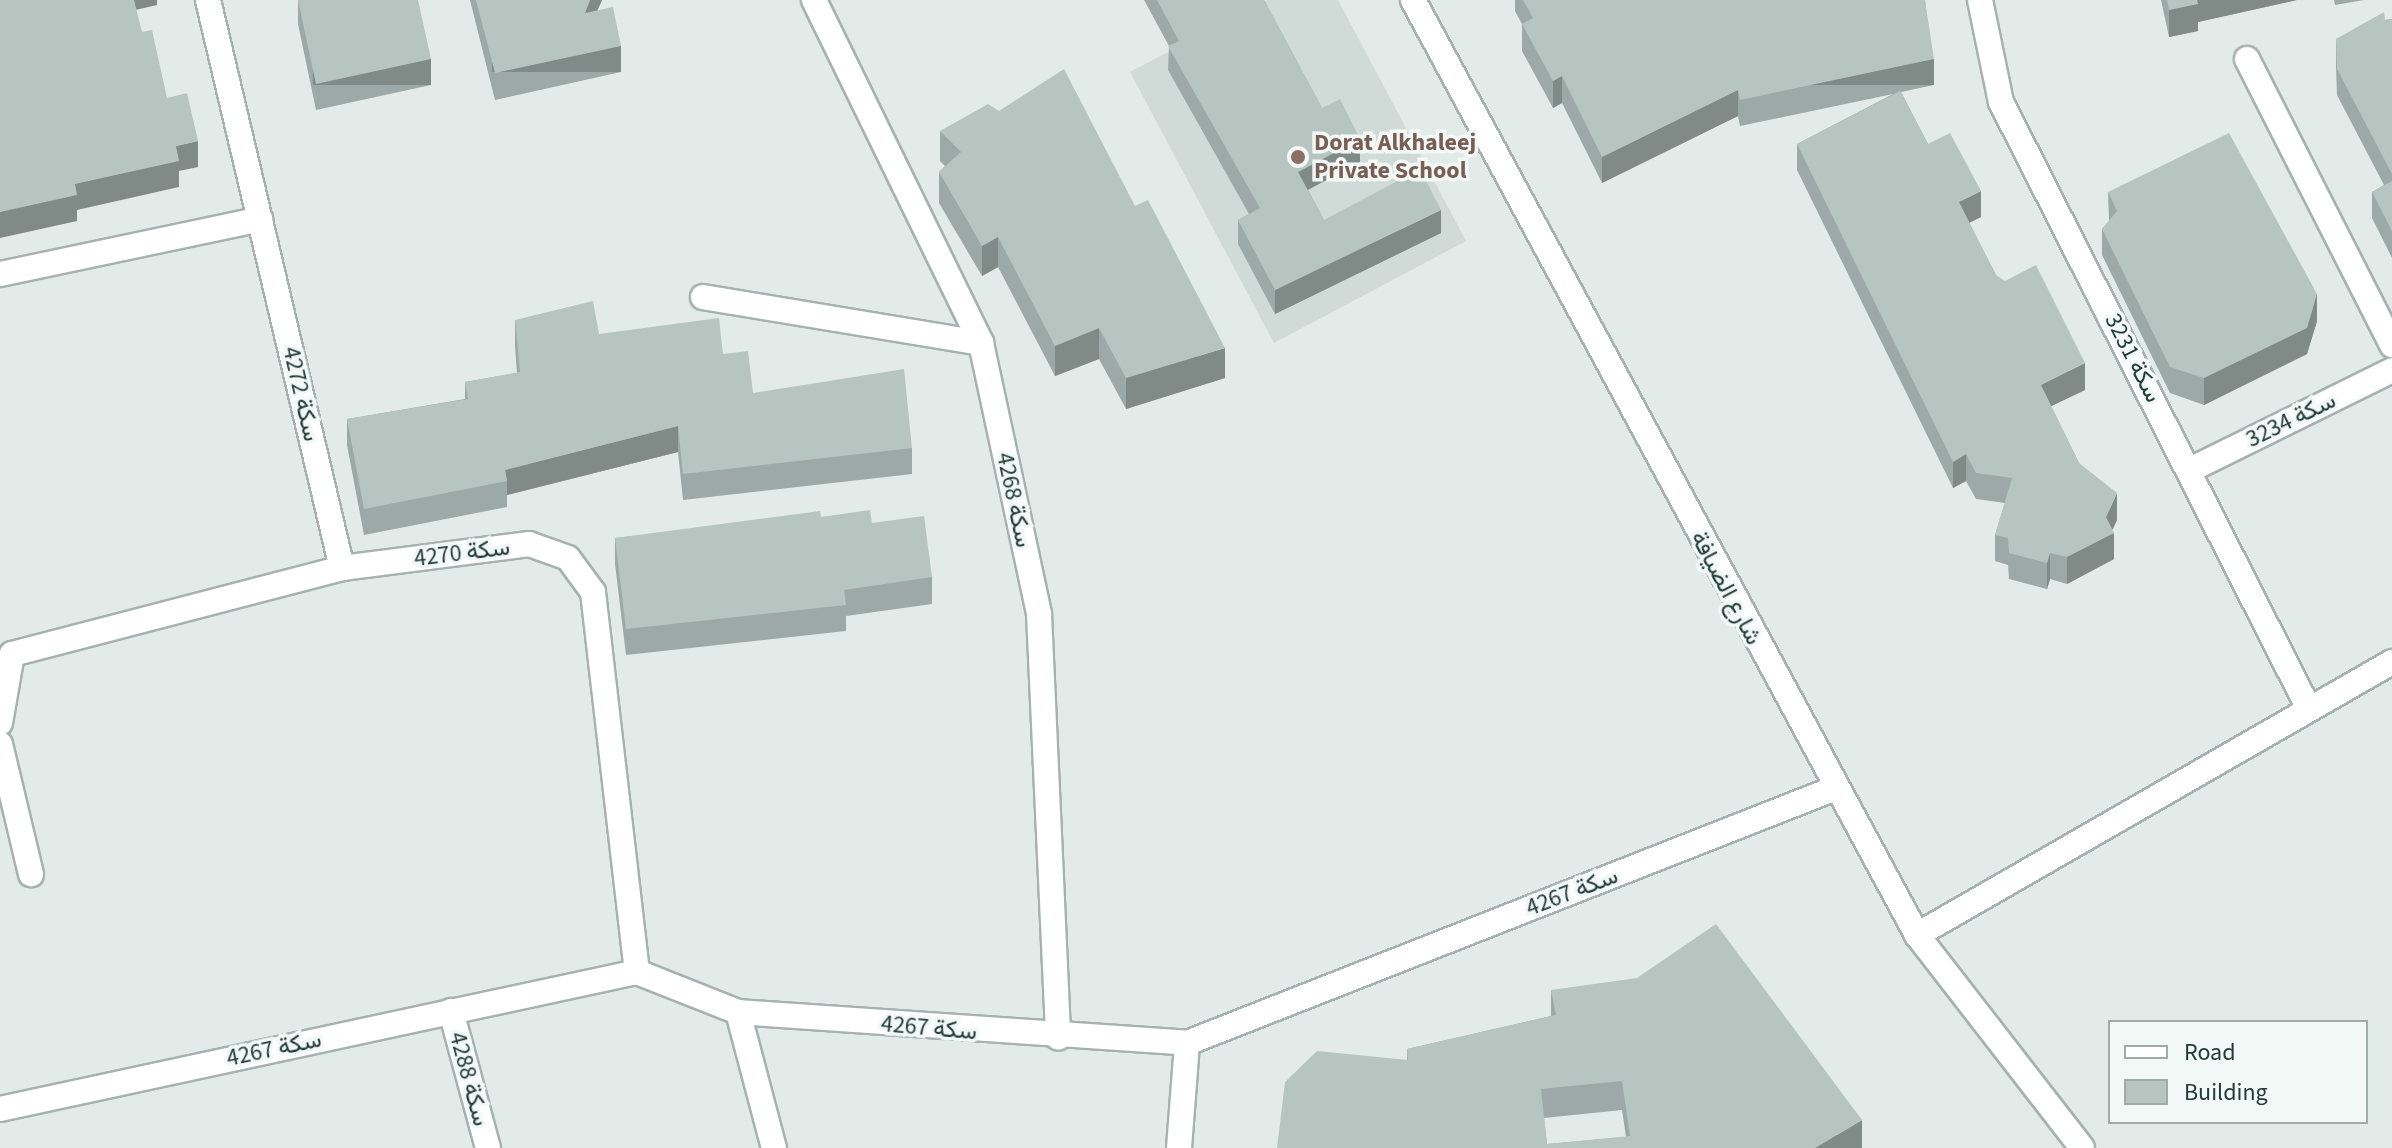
<!DOCTYPE html>
<html>
<head>
<meta charset="utf-8">
<style>
	body { margin:0 }
	#map { position:relative; width:2392px; height:1148px; overflow:hidden; background:#e2ebe8; font-family:"Source Sans 3",Vazirmatn,sans-serif }
	div>[style] { position:absolute }
	.built>* { inset:0; background:#d0dad7 }
	.roads { filter:drop-shadow(2px 0 #a5b2af) drop-shadow(-2px 0 #a5b2af) drop-shadow(0 2px #a5b2af) drop-shadow(0 -2px #a5b2af) }
	.street>* { height:24px; margin:-12px; padding:0 12px; transform-origin:12px; border-radius:12px; background:#fff }
	.secondary>* { height:24px; margin:-12px; padding:0 12px; transform-origin:12px; border-radius:12px; background:#fff }
	.wall>* { inset:0; background:#9da9a6 }
	.shaded-wall>* { inset:0; background:#808a87; transform-origin:0 0 }
	.building>* { inset:0; background:#b7c5c1 }
	.dots>* { width:22px; height:22px; translate:-50% -50%; box-sizing:border-box; border:4px solid #f2f8f6; border-radius:50% }
	span { translate:-50% -50%; white-space:nowrap; text-align:center; line-height:1.15; -webkit-text-stroke:7px #f2f8f6; paint-order:stroke }
	.education-label { font-size:24px; color:#785e54; font-weight:700 }
	.left { translate:0 -50%; text-align:left }
	.street-label { font-size:24px; color:#233a37 }
	.legend { position:absolute; left:2108px; top:1020px; width:260px; height:104px; box-sizing:border-box; background:#f2f8f6; border:2px solid #9facaa; margin:0; padding:10px 14px; list-style:none; font-size:24px; color:#233a37 }
	.legend li { display:flex; align-items:center; gap:16px; height:40px }
	.legend b { width:40px; border:2px solid #9facaa }
</style>
</head>
<body>
<div id="map">
	<div class="built">
		<div style="clip-path:polygon(1267px 0,1338px 0,1466px 241px,1274px 343px,1130px 72px)"></div>
	</div>
	<div class="roads">
		<div class="street">
			<div style="left:208px;top:0;width:584px;rotate:76.73deg"></div>
			<div style="left:814px;top:0;width:381px;rotate:64deg"></div>
			<div style="left:981px;top:343px;width:277px;rotate:77.9deg"></div>
			<div style="left:1039px;top:614px;width:424px;rotate:87.4deg"></div>
			<div style="left:1980px;top:0;width:104px;rotate:78.4deg"></div>
			<div style="left:2001px;top:102px;width:681px;rotate:63.1deg"></div>
			<div style="left:2247px;top:59px;width:321px;rotate:63.1deg"></div>
			<div style="left:0;top:274px;width:266px;rotate:-11.9deg"></div>
			<div style="left:703px;top:297px;width:282px;rotate:9.4deg"></div>
			<div style="left:2190px;top:470px;width:225px;rotate:-26.3deg"></div>
			<div style="left:0;top:723px;width:70px;rotate:-80.1deg"></div>
			<div style="left:12px;top:654px;width:341px;rotate:-14.6deg"></div>
			<div style="left:342px;top:568px;width:189px;rotate:-7.3deg"></div>
			<div style="left:529px;top:544px;width:41px;rotate:19.7deg"></div>
			<div style="left:568px;top:558px;width:42px;rotate:53.7deg"></div>
			<div style="left:593px;top:592px;width:383px;rotate:83.4deg"></div>
			<div style="left:0;top:744px;width:134px;rotate:76.6deg"></div>
			<div style="left:1917px;top:935px;width:548px;rotate:-29.89deg"></div>
			<div style="left:451px;top:1011px;width:142px;rotate:74.9deg"></div>
			<div style="left:738px;top:1012px;width:141px;rotate:75.2deg"></div>
			<div style="left:0;top:1109px;width:652px;rotate:-12.14deg"></div>
			<div style="left:637px;top:972px;width:109px;rotate:21.6deg"></div>
			<div style="left:738px;top:1012px;width:450px;rotate:3.9deg"></div>
			<div style="left:1187px;top:1043px;width:694px;rotate:-21.46deg"></div>
			<div style="left:1179px;top:1148px;width:105px;rotate:-85.6deg"></div>
		</div>
		<div class="secondary">
			<div style="left:1413px;top:0;width:1062px;rotate:61.67deg"></div>
			<div style="left:1917px;top:935px;width:269px;rotate:52.2deg"></div>
		</div>
	</div>
	<div class="wall">
		<div style="clip-path:polygon(298px 0,431px 85px,316px 110px,298px 24px)"></div>
		<div style="clip-path:polygon(470px 0,602px 0,597px 10px,621px 72px,495px 100px)"></div>
		<div style="clip-path:polygon(1144px 0,1264px 0,1322px 108px,1360px 162px,1308px 190px,1324px 220px,1441px 233px,1275px 314px,1238px 244px,1238px 220px,1249px 214px,1168px 70px,1169px 46px)"></div>
		<div style="clip-path:polygon(1515px 0,1925px 0,1934px 85px,1901px 92px,1928px 144px,1981px 217px,1969px 223px,1996px 275px,2085px 390px,2051px 406px,2079px 463px,2117px 520px,2112px 530px,2114px 559px,2067px 584px,2050px 579px,2047px 589px,2009px 579px,2008px 565px,1995px 561px,1995px 535px,2005px 503px,1976px 499px,1966px 481px,1953px 488px,1797px 170px,1797px 144px,1893px 94px,1740px 126px,1738px 116px,1602px 183px,1562px 103px,1553px 108px,1522px 51px,1522px 24px,1515px 11px)"></div>
		<div style="clip-path:polygon(2161px 0,2297px 0,2198px 22px,2198px 31px,2169px 37px)"></div>
		<div style="clip-path:polygon(2334px 0,2364px 0,2335px 5px)"></div>
		<div style="clip-path:polygon(2392px 19px,2392px 258px,2372px 218px,2372px 192px,2384px 185px,2337px 95px,2336px 66px,2336px 39px,2385px 20px)"></div>
		<div style="clip-path:polygon(940px 131px,1225px 378px,1126px 409px,1099px 359px,1055px 376px,998px 267px,982px 276px,939px 203px,939px 172px,945px 166px,940px 161px)"></div>
		<div style="clip-path:polygon(2108px 192px,2317px 321px,2307px 354px,2204px 405px,2170px 393px,2102px 255px,2102px 229px,2109px 221px)"></div>
		<div style="clip-path:polygon(515px 320px,599px 334px,723px 354px,753px 393px,912px 448px,912px 474px,683px 500px,678px 452px,507px 495px,507px 507px,364px 535px,347px 445px,347px 419px,465px 399px,465px 382px,517px 373px,515px 346px)"></div>
		<div style="clip-path:polygon(821px 517px,872px 523px,932px 577px,932px 604px,846px 616px,846px 631px,626px 655px,615px 564px,615px 538px)"></div>
		<div style="clip-path:polygon(evenodd,1551px 990px,1862px 1148px,1277px 1148px,1407px 1060px,1407px 1049px,1551px 1016px,1551px 990px,1622px 1110px,1626px 1137px,1547px 1144px,1544px 1118px,1622px 1110px)"></div>
	</div>
	<div class="shaded-wall">
		<div style="clip-path:polygon(131px 0,157px 0,157px 5px,131px 11px)"></div>
		<div style="clip-path:polygon(590px 0,602px 0,585px 39px,585px 13px)"></div>
		<div style="clip-path:polygon(2197px 0,2297px 0,2198px 22px,2198px 31px,2169px 37px,2169px 10px)"></div>
		<div style="left:621px;top:46px;width:26px;height:129px;rotate:90deg"></div>
		<div style="left:431px;top:59px;width:26px;height:118px;rotate:90deg"></div>
		<div style="left:1934px;top:59px;width:26px;height:198px;rotate:90deg"></div>
		<div style="clip-path:polygon(1562px 76px,1562px 103px,1553px 108px,1553px 81px)"></div>
		<div style="clip-path:polygon(1738px 90px,1738px 116px,1602px 183px,1602px 157px)"></div>
		<div style="clip-path:polygon(1360px 139px,1360px 162px,1298px 195px,1298px 172px)"></div>
		<div style="clip-path:polygon(198px 141px,198px 167px,179px 171px,179px 187px,77px 210px,77px 221px,0 238px,0 212px,176px 146px)"></div>
		<div style="clip-path:polygon(1981px 191px,1981px 217px,1959px 228px,1959px 202px)"></div>
		<div style="clip-path:polygon(1441px 210px,1441px 233px,1275px 314px,1275px 290px)"></div>
		<div style="clip-path:polygon(998px 237px,998px 267px,982px 276px,982px 246px)"></div>
		<div style="clip-path:polygon(2317px 294px,2317px 321px,2307px 354px,2204px 405px,2204px 378px)"></div>
		<div style="clip-path:polygon(1099px 328px,1099px 359px,1055px 376px,1055px 346px)"></div>
		<div style="clip-path:polygon(1225px 348px,1225px 378px,1126px 409px,1126px 378px)"></div>
		<div style="clip-path:polygon(2085px 363px,2085px 390px,2041px 411px,2041px 385px)"></div>
		<div style="clip-path:polygon(678px 426px,678px 452px,507px 495px,507px 481px,505px 470px)"></div>
		<div style="clip-path:polygon(1966px 454px,1966px 481px,1953px 488px,1953px 462px)"></div>
		<div style="clip-path:polygon(2117px 493px,2117px 520px,2110px 535px,2114px 533px,2114px 559px,2067px 584px,2067px 557px,2106px 517px)"></div>
		<div style="clip-path:polygon(2050px 553px,2050px 579px,2047px 589px,2047px 563px)"></div>
		<div style="clip-path:polygon(1862px 1120px,1862px 1148px,1815px 1148px)"></div>
	</div>
	<div class="building">
		<div style="clip-path:polygon(0 0,134px 0,142px 32px,152px 30px,167px 98px,187px 93px,198px 141px,176px 146px,179px 161px,75px 184px,77px 195px,0 212px)"></div>
		<div style="clip-path:polygon(298px 0,418px 0,431px 59px,316px 84px)"></div>
		<div style="clip-path:polygon(476px 0,590px 0,585px 13px,613px 7px,621px 46px,495px 73px)"></div>
		<div style="clip-path:polygon(1157px 0,1264px 0,1322px 108px,1340px 99px,1360px 139px,1298px 172px,1324px 220px,1420px 169px,1441px 210px,1275px 290px,1238px 220px,1260px 208px,1168px 46px,1179px 41px)"></div>
		<div style="clip-path:polygon(1523px 0,1925px 0,1934px 59px,1740px 100px,1738px 90px,1602px 157px,1562px 76px,1553px 81px,1522px 24px,1533px 18px)"></div>
		<div style="clip-path:polygon(2167px 0,2197px 0,2198px 4px,2169px 10px)"></div>
		<div style="clip-path:polygon(2384px 12px,2385px 20px,2392px 19px,2392px 174px,2337px 69px,2336px 39px)"></div>
		<div style="clip-path:polygon(1064px 69px,1135px 206px,1148px 200px,1225px 348px,1126px 378px,1099px 328px,1055px 346px,998px 237px,982px 246px,939px 172px,961px 152px,940px 131px,988px 104px,999px 111px)"></div>
		<div style="clip-path:polygon(1900px 91px,1928px 144px,1950px 133px,1981px 191px,1959px 202px,1996px 275px,2005px 281px,2036px 265px,2085px 363px,2041px 385px,2079px 463px,2117px 493px,2106px 517px,2114px 533px,2067px 557px,2050px 553px,2047px 563px,2009px 553px,2008px 538px,1995px 535px,2012px 478px,1976px 473px,1966px 454px,1953px 462px,1797px 144px)"></div>
		<div style="clip-path:polygon(2229px 133px,2317px 294px,2307px 328px,2204px 378px,2170px 367px,2102px 229px,2117px 211px,2108px 192px)"></div>
		<div style="clip-path:polygon(2392px 181px,2392px 231px,2372px 192px)"></div>
		<div style="clip-path:polygon(593px 301px,599px 334px,719px 318px,723px 354px,748px 351px,753px 393px,904px 369px,912px 448px,683px 474px,678px 426px,505px 470px,507px 481px,364px 509px,347px 419px,468px 399px,465px 382px,520px 372px,515px 320px)"></div>
		<div style="clip-path:polygon(870px 510px,872px 523px,924px 516px,932px 577px,844px 590px,846px 605px,626px 629px,615px 538px,820px 511px,821px 517px)"></div>
		<div style="clip-path:polygon(evenodd,1716px 924px,1862px 1120px,1815px 1148px,1277px 1148px,1285px 1082px,1317px 1051px,1408px 1060px,1407px 1049px,1556px 1015px,1551px 990px,1637px 978px,1716px 924px,1622px 1081px,1630px 1136px,1547px 1144px,1541px 1089px,1622px 1081px)"></div>
	</div>
	<div class="dots">
		<div style="left:1298px;top:157px;background:#8d6e63"></div>
	</div>
	<div class="education-label">
		<span class="left" style="left:1314px;top:157px">Dorat Alkhaleej<br>Private School</span>
	</div>
	<div class="street-label">
		<span style="left:2133px;top:358px;rotate:63deg">سكة 3231</span>
		<span style="left:301px;top:394px;rotate:77deg">سكة 4272</span>
		<span style="left:2291px;top:420px;rotate:-26deg">سكة 3234</span>
		<span style="left:1014px;top:500px;rotate:78deg">سكة 4268</span>
		<span style="left:462px;top:553px;rotate:-7deg">سكة 4270</span>
		<span style="left:1726px;top:588px;rotate:62deg">شارع الضيافة</span>
		<span style="left:1572px;top:892px;rotate:-21deg">سكة 4267</span>
		<span style="left:929px;top:1028px;rotate:5deg">سكة 4267</span>
		<span style="left:274px;top:1049px;rotate:-12deg">سكة 4267</span>
		<span style="left:469px;top:1079px;rotate:75deg">سكة 4288</span>
	</div>
	<ul class="legend">
	<li><b style="height:10px;background:#fff"></b>Road</li>
	<li><b style="height:22px;background:#b7c5c1"></b>Building</li>
	</ul>
</div>
</body>
</html>
